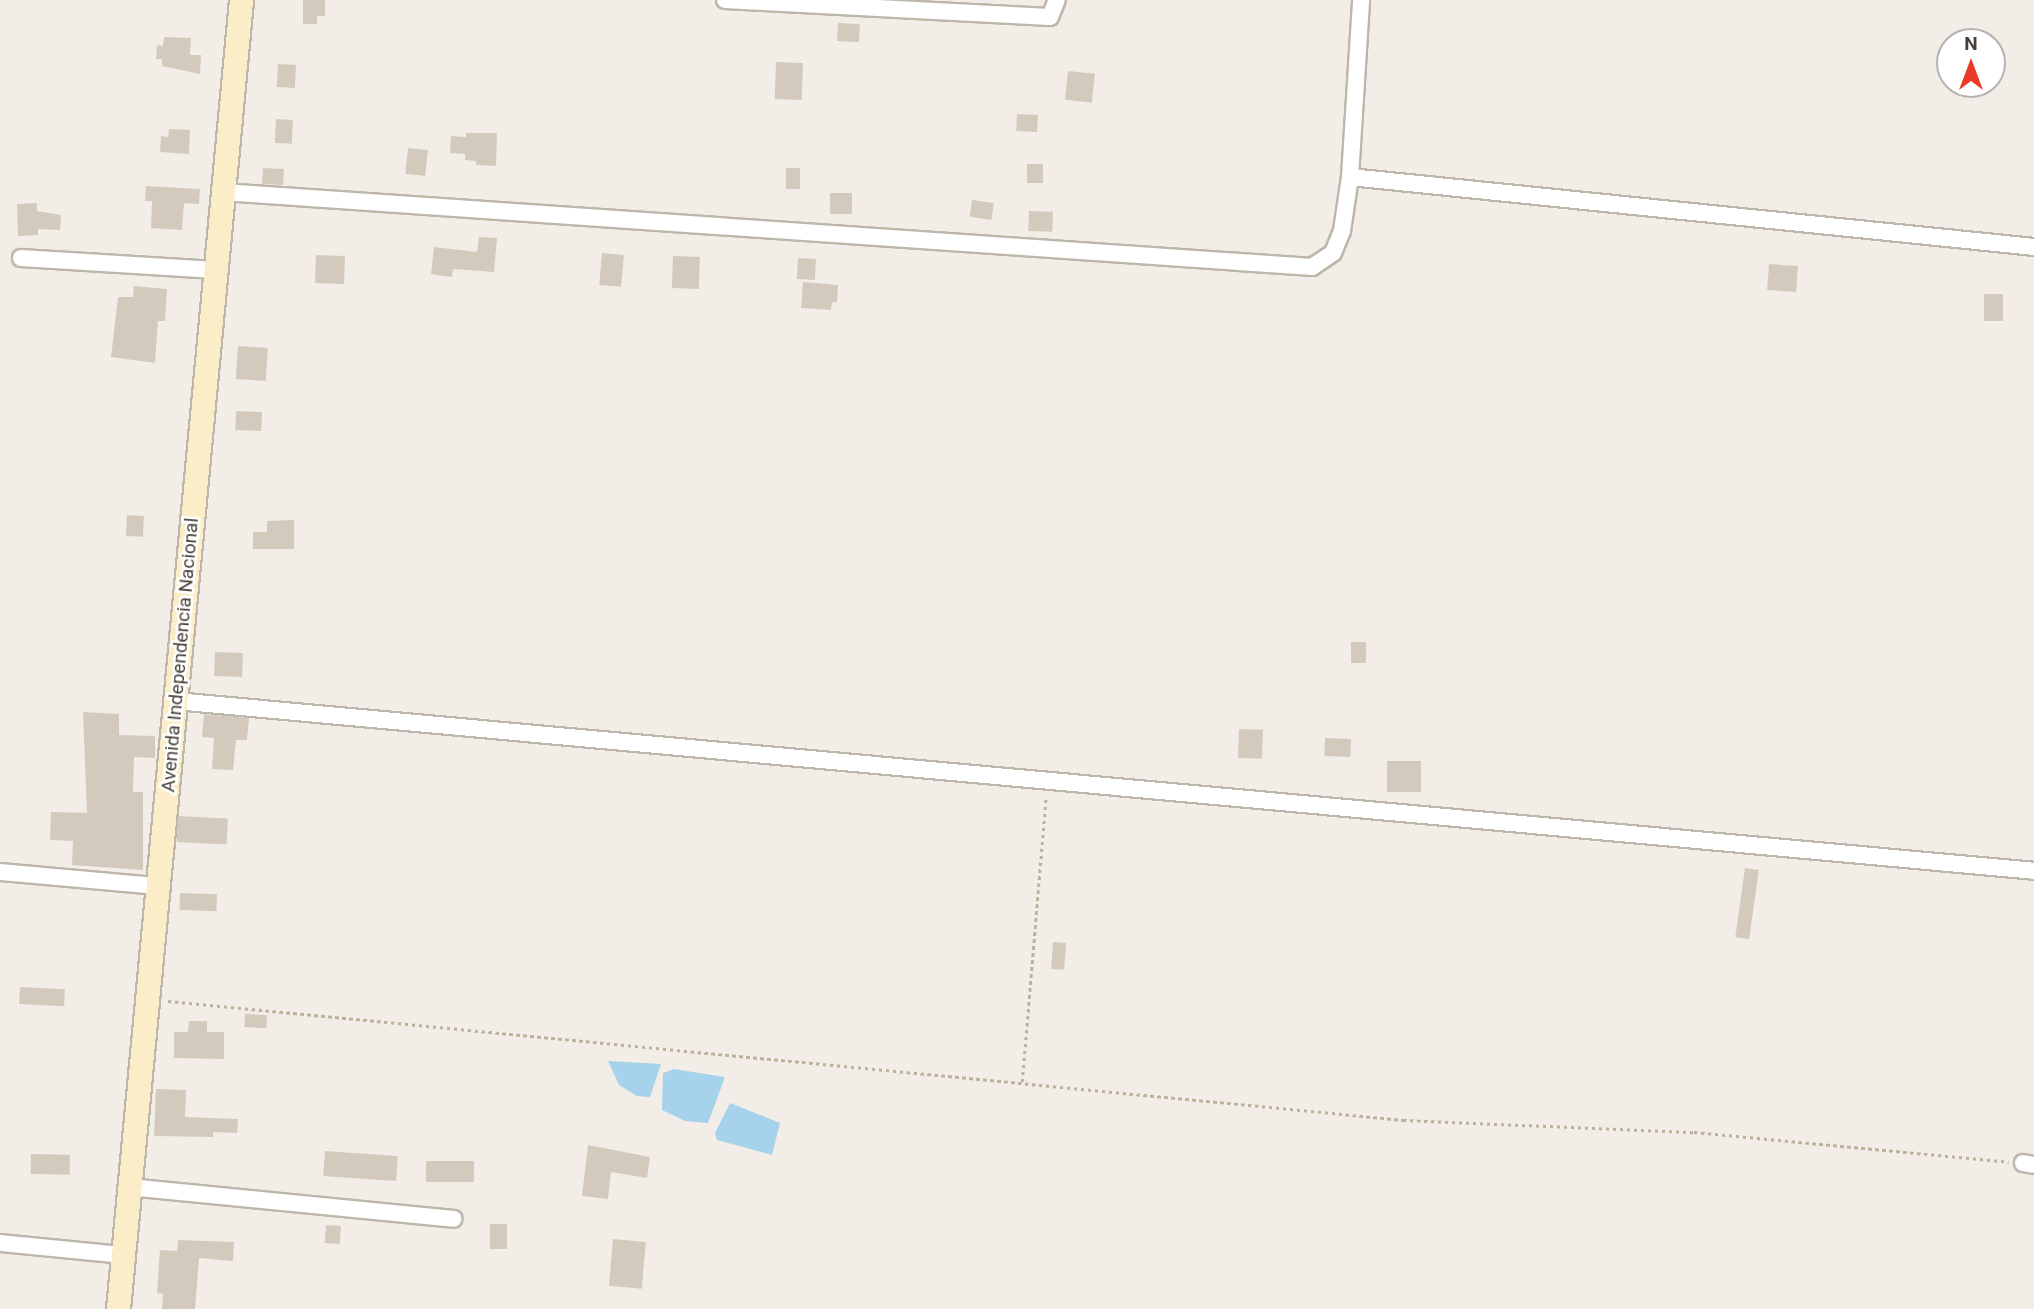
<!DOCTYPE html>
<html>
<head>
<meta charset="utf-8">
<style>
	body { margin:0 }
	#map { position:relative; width:2034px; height:1309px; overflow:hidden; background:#f2eee7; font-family:Roboto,sans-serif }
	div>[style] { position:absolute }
	.water>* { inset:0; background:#a7d2eb }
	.building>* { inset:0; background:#d3cabd; transform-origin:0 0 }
	.path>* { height:2.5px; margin-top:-1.25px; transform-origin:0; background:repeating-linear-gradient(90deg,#beb19c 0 3.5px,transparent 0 7px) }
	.roads { filter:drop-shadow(2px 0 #bdb6aa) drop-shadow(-2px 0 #bdb6aa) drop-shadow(0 2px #bdb6aa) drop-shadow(0 -2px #bdb6aa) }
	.street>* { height:16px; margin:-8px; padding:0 8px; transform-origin:8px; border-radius:8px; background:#fff }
	.secondary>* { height:23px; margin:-11.5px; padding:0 11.5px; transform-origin:11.5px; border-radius:11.5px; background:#fbedc8 }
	span { translate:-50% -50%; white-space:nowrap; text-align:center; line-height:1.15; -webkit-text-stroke:5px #fff; paint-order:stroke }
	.street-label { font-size:19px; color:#453f36 }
	.north { position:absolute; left:1936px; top:28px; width:70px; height:70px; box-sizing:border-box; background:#fff; border:2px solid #b5b2af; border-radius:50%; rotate:0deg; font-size:19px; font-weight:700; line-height:28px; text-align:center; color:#453f36 }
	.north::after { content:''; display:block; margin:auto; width:24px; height:32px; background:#eb3a25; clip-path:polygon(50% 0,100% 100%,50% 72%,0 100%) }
</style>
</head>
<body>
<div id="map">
	<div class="water">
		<div style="clip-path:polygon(608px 1061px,661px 1064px,650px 1097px,637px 1096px,619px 1085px)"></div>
		<div style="clip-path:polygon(674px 1069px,725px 1077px,708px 1123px,685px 1121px,662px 1110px,663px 1073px)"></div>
		<div style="clip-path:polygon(730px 1103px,780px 1123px,772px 1155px,717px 1140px,715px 1133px)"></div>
	</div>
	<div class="building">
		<div style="clip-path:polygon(303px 0,325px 0,325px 16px,317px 16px,317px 24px,303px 24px)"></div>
		<div style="left:838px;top:23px;width:22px;height:18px;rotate:3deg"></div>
		<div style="clip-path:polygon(164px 37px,191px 38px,190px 55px,201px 55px,200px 74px,162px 66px,162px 59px,156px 59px,157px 45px,163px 46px)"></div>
		<div style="left:776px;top:62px;width:27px;height:37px;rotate:2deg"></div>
		<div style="left:278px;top:64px;width:18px;height:23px;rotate:3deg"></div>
		<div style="left:1068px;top:71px;width:27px;height:29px;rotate:6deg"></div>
		<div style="left:1017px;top:114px;width:21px;height:17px;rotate:3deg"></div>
		<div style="left:276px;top:119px;width:17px;height:24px;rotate:3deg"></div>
		<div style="clip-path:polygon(169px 129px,190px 130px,189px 154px,160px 152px,161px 136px,168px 137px)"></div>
		<div style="clip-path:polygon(466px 133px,497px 133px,496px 166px,476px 165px,476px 161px,465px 160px,465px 154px,450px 153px,451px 136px,466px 137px)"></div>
		<div style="left:408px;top:148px;width:20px;height:26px;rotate:6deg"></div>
		<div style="left:1027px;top:164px;width:16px;height:19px"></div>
		<div style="left:263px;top:168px;width:21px;height:16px;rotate:3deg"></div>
		<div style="left:786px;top:168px;width:14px;height:21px"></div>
		<div style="clip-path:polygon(146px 186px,200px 189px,199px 204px,184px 203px,182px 230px,151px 228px,152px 201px,145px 201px)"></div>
		<div style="left:830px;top:193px;width:22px;height:21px"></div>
		<div style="left:972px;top:200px;width:22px;height:17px;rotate:8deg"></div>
		<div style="clip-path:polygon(37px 203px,37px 211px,61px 215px,60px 230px,38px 229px,38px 235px,18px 236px,17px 204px)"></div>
		<div style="left:1029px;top:211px;width:24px;height:20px;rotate:2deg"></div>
		<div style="clip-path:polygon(479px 237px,497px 238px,494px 272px,453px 269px,452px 277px,431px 274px,434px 247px,477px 252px)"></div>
		<div style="left:602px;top:253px;width:22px;height:32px;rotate:5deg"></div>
		<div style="left:316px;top:255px;width:29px;height:28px;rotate:2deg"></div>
		<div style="left:673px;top:256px;width:27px;height:32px;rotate:2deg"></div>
		<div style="left:798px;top:258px;width:18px;height:21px;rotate:3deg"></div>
		<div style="left:1769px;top:264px;width:29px;height:26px;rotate:4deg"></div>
		<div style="clip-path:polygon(803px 282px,838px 285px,837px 302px,832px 302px,831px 310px,801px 308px)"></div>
		<div style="clip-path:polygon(134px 286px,167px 289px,165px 321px,158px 321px,155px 363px,111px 357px,118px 297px,133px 297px)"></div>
		<div style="left:1984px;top:294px;width:19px;height:27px"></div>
		<div style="left:238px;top:346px;width:30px;height:33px;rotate:4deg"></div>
		<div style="left:236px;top:411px;width:26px;height:19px;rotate:2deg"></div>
		<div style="left:127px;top:515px;width:17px;height:21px;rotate:3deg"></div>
		<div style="clip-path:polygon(294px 520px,294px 549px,253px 549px,253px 532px,267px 532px,267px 521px)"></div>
		<div style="left:1351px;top:642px;width:15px;height:21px"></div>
		<div style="left:215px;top:652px;width:28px;height:24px;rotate:2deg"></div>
		<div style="clip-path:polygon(83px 712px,119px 714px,119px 735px,155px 736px,155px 758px,134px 757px,133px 792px,143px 792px,143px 870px,72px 865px,73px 841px,50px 840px,51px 812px,87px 813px)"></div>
		<div style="clip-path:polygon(204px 714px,249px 718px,247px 740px,236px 740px,233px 770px,212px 769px,214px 738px,202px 737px)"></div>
		<div style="left:1239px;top:729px;width:24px;height:29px;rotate:2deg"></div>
		<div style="left:1325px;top:738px;width:26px;height:18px;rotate:2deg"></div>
		<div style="left:1387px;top:761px;width:34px;height:31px"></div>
		<div style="left:178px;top:816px;width:50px;height:26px;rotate:3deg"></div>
		<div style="left:1745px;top:868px;width:14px;height:70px;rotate:8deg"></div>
		<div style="left:180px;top:893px;width:37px;height:17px;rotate:2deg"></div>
		<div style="left:1053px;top:942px;width:13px;height:27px;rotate:4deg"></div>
		<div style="left:20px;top:987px;width:45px;height:17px;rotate:3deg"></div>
		<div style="left:245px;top:1014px;width:22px;height:13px;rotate:3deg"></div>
		<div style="clip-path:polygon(189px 1021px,207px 1021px,207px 1032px,224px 1032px,224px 1059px,174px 1058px,174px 1032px,188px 1032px)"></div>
		<div style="clip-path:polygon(156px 1089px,186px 1090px,185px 1117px,238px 1119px,237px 1133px,213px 1132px,213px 1137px,154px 1136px)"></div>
		<div style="clip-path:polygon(588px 1145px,650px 1157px,647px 1178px,611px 1172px,608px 1199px,582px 1196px)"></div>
		<div style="left:325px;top:1151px;width:73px;height:25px;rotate:4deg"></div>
		<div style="left:31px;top:1154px;width:39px;height:20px;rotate:1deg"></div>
		<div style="left:426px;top:1161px;width:48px;height:21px"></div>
		<div style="left:490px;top:1224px;width:17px;height:25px"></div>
		<div style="left:326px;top:1225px;width:15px;height:18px;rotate:4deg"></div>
		<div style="left:613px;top:1239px;width:33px;height:47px;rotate:5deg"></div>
		<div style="clip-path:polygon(178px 1240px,234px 1242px,233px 1261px,199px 1258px,195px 1309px,162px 1309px,163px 1294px,157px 1293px,160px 1250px,177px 1251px)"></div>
	</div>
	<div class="path">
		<div style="left:168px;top:1001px;width:1241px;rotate:5.5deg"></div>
		<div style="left:1403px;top:1120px;width:291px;rotate:2.4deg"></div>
		<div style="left:1694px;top:1132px;width:316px;rotate:5.4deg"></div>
		<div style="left:1022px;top:1082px;width:286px;rotate:-85.2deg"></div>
	</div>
	<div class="roads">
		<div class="street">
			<div style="left:725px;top:0;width:325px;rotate:3deg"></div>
			<div style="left:1050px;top:17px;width:18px;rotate:-68deg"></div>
			<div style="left:1350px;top:177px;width:688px;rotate:5.84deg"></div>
			<div style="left:223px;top:192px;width:1092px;rotate:3.94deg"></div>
			<div style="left:1312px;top:267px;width:25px;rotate:-34deg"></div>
			<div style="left:1333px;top:253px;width:24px;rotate:-68deg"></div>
			<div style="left:1342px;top:231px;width:55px;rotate:-81.6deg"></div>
			<div style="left:1350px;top:177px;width:177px;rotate:-86.4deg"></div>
			<div style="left:21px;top:258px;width:195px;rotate:3.5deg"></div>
			<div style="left:175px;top:701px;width:1867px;rotate:5.22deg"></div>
			<div style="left:0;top:872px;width:159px;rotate:5.1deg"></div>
			<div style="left:2023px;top:1163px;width:11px;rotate:10deg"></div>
			<div style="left:129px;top:1187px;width:326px;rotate:5.6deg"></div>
			<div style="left:0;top:1243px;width:124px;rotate:5.6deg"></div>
		</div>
		<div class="secondary">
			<div style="left:118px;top:1309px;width:1315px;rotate:-84.63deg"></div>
		</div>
	</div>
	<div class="street-label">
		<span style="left:180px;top:655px;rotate:-85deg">Avenida Independencia Nacional</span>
	</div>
	<div class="north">N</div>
</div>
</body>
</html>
